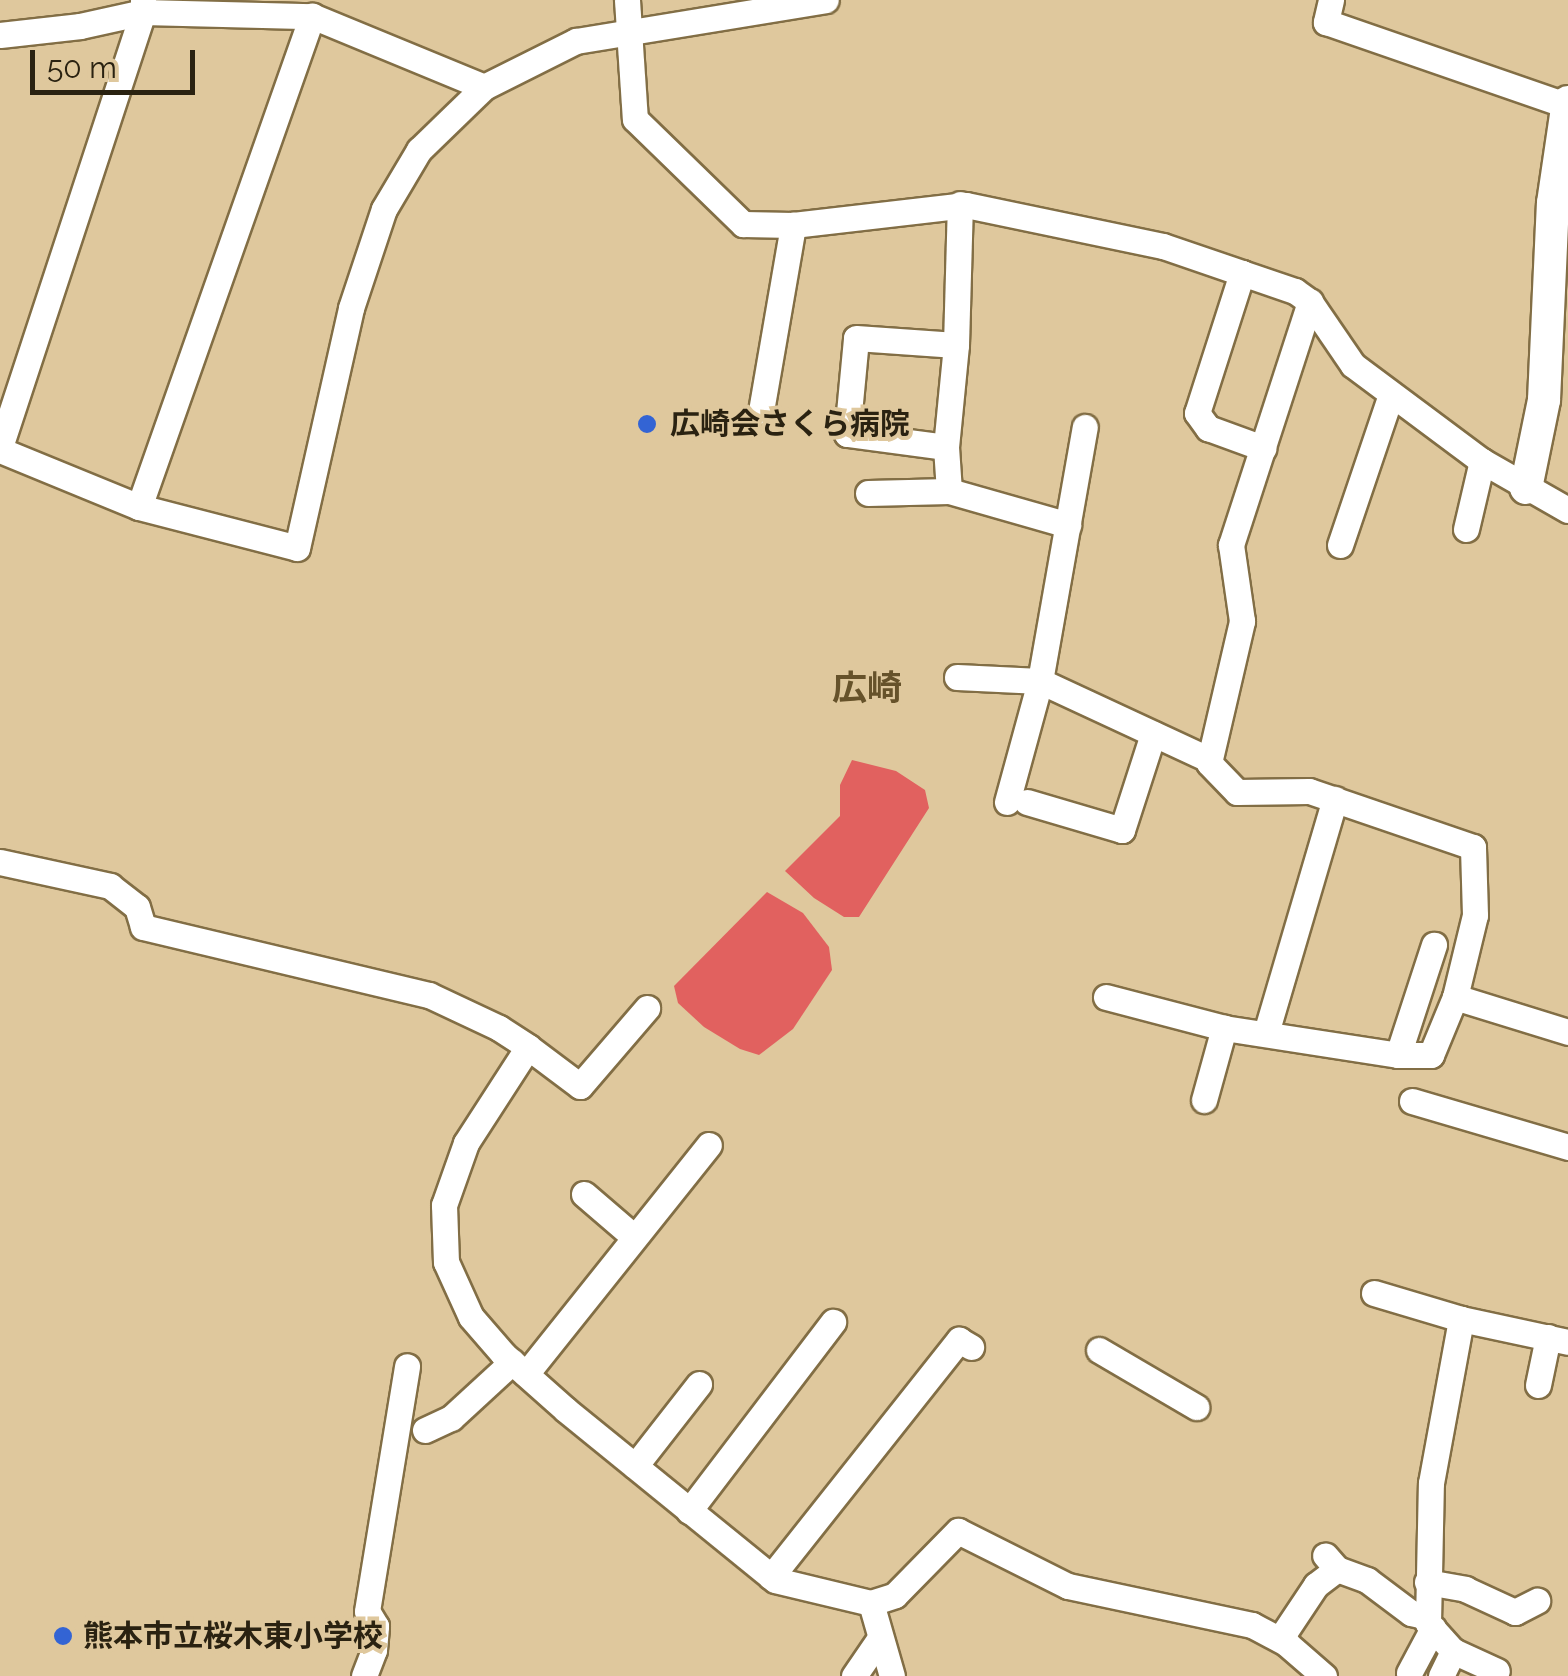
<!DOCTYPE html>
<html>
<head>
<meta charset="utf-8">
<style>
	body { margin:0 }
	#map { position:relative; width:1568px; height:1676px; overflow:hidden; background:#dfc89d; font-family:Raleway,"Noto Sans JP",sans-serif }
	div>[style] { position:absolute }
	.forest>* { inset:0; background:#e1615f }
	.roads { filter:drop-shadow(2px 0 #826e45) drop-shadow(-2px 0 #826e45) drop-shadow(0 2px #826e45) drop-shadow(0 -2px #826e45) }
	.minor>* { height:25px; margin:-12.5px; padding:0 12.5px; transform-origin:12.5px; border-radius:12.5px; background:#fff }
	.tertiary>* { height:32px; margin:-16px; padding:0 16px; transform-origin:16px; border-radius:16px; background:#fff }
	.dots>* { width:28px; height:28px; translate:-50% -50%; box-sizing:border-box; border:5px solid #dfc89d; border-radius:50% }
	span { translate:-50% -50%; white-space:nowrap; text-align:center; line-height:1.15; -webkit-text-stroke:8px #dfc89d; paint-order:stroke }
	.poi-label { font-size:30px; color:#2a2211; font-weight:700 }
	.left { translate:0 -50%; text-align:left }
	.quarter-label { font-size:35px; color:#66522a; font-weight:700 }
	.scale { position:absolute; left:30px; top:50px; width:165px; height:45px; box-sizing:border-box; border:5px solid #2a2211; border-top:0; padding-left:12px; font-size:30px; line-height:35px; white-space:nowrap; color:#2a2211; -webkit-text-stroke:8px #dfc89d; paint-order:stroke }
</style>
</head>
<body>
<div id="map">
	<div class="forest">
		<div style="clip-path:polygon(852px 760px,896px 771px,925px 790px,929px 808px,859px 917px,844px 917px,814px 898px,785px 871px,840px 816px,840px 785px)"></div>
		<div style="clip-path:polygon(767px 892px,803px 913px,829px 947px,832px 970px,793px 1029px,759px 1055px,740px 1049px,704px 1027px,678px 1003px,674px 986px)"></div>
	</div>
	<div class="roads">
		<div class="minor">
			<div style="left:627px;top:0;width:119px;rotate:86.2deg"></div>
			<div style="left:635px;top:119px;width:151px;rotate:44.2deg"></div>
			<div style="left:743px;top:224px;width:50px;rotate:1.1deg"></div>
			<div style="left:793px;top:225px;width:174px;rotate:-6.6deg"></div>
			<div style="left:966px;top:205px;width:201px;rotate:11.8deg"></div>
			<div style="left:1163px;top:246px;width:83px;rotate:18.9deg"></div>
			<div style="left:1242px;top:273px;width:56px;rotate:18.8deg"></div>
			<div style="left:1295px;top:291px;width:19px;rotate:36deg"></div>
			<div style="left:1310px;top:302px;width:76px;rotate:55.7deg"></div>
			<div style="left:1353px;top:365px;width:161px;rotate:36.7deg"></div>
			<div style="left:1482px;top:461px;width:99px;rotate:29.7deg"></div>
			<div style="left:1331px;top:0;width:23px;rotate:103deg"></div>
			<div style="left:1326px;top:22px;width:256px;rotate:19.1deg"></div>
			<div style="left:0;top:35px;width:81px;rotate:-6.4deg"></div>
			<div style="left:80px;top:26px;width:65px;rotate:-12.5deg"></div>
			<div style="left:143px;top:12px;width:169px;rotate:1.4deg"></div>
			<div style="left:312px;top:16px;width:186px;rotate:22.4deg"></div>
			<div style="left:484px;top:87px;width:103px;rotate:-26.6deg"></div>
			<div style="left:576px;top:41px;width:253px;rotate:-9.3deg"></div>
			<div style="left:1242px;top:273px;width:147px;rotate:107.8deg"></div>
			<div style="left:1197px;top:413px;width:19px;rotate:54deg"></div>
			<div style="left:1208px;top:428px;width:59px;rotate:20deg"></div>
			<div style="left:761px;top:411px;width:189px;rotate:-80.2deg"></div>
			<div style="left:0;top:447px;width:458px;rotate:-71.8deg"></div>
			<div style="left:143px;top:12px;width:12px;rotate:-90deg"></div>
			<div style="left:946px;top:447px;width:100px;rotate:-172.5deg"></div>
			<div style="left:847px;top:434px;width:96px;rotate:-84.6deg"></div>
			<div style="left:856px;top:338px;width:100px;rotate:4deg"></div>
			<div style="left:0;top:450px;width:150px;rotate:22.3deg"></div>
			<div style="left:139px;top:507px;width:163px;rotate:14.5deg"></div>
			<div style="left:297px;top:548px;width:246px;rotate:-77.3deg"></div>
			<div style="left:351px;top:308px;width:104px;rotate:-71.6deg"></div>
			<div style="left:384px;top:209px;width:69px;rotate:-59.3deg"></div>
			<div style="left:419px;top:150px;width:91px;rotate:-44.1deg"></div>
			<div style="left:949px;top:491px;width:44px;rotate:-93.9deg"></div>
			<div style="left:946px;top:447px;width:102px;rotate:-84.4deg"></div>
			<div style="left:956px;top:345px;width:141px;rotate:-88.4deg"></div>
			<div style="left:868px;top:493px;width:81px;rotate:-1.4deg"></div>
			<div style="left:949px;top:491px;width:124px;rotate:15.9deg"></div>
			<div style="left:139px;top:507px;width:521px;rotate:-70.59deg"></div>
			<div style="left:1466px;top:529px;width:70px;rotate:-76.8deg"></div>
			<div style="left:1340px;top:545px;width:159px;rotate:-71.3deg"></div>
			<div style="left:957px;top:677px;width:83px;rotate:2.8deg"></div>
			<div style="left:1040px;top:681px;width:187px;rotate:24.9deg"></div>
			<div style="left:1007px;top:802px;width:125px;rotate:-74.7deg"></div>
			<div style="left:1040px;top:681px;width:258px;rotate:-80deg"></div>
			<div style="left:1027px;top:802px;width:99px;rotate:16.4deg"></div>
			<div style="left:1122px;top:830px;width:101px;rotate:-72.1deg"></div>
			<div style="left:0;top:862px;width:113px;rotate:12.3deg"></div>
			<div style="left:110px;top:886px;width:34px;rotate:38deg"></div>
			<div style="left:137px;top:907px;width:21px;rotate:73deg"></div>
			<div style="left:143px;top:927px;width:294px;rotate:13.4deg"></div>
			<div style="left:429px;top:995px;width:77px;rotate:25.2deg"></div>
			<div style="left:499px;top:1028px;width:35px;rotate:33deg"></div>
			<div style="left:528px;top:1047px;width:114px;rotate:122.9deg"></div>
			<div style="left:466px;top:1143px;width:66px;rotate:109.5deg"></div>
			<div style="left:444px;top:1205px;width:57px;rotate:88deg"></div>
			<div style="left:446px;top:1262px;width:60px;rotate:65.6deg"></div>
			<div style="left:471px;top:1317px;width:49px;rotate:49.1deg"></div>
			<div style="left:503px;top:1354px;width:84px;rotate:41.6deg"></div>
			<div style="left:566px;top:1410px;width:269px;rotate:39.1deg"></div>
			<div style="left:775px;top:1580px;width:99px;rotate:13.5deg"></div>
			<div style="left:871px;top:1603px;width:25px;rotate:-18deg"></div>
			<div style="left:895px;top:1595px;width:90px;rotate:-45.5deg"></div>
			<div style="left:958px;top:1531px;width:123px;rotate:26.6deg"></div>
			<div style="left:1068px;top:1586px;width:188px;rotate:12deg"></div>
			<div style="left:1252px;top:1625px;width:40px;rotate:28deg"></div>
			<div style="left:1287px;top:1644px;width:49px;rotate:40.9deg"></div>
			<div style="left:1106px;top:997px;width:122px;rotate:14.7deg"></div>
			<div style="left:1224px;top:1028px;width:176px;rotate:8.8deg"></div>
			<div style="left:1398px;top:1055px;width:33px"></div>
			<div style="left:1431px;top:1055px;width:63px;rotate:-67.5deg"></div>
			<div style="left:1455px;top:997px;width:84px;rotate:-76.3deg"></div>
			<div style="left:1475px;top:915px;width:68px;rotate:-91.7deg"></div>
			<div style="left:1473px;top:847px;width:173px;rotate:-161.1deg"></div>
			<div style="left:1309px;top:791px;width:72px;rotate:179.2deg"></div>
			<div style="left:1237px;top:792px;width:40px;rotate:-134deg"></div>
			<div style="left:1209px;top:763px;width:146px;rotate:-76.9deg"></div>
			<div style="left:1242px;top:621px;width:77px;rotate:-98.2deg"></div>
			<div style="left:1231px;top:545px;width:256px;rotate:-72deg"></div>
			<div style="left:1455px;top:997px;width:118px;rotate:17.2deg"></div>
			<div style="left:1266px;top:1033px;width:244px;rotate:-73.6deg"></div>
			<div style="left:528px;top:1047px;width:65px;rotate:36.9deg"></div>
			<div style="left:580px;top:1086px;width:103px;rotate:-49.3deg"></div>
			<div style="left:1398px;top:1055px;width:116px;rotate:-71.9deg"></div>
			<div style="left:1204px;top:1100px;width:75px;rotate:-74.5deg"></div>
			<div style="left:1412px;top:1101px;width:163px;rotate:16.4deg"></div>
			<div style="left:584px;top:1194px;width:66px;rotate:40.7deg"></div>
			<div style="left:1374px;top:1293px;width:91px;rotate:16.6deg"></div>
			<div style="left:1461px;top:1319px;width:109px;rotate:12.1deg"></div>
			<div style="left:1099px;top:1350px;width:113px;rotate:30.4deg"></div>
			<div style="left:526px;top:1374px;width:293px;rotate:-51.4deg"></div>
			<div style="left:1538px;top:1385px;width:49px;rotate:-78.2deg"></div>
			<div style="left:425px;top:1430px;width:29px;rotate:-25deg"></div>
			<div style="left:451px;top:1418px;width:83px;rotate:-42.6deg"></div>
			<div style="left:635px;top:1466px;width:104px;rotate:-52deg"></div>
			<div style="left:689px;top:1511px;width:238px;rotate:-52.7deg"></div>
			<div style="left:1337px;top:1569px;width:32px;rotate:20deg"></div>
			<div style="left:1367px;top:1580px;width:55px;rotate:36.9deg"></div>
			<div style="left:1411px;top:1613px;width:17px;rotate:13deg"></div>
			<div style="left:771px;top:1577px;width:303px;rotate:-51.6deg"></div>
			<div style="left:959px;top:1340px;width:14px;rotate:30deg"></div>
			<div style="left:1427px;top:1582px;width:39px;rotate:10deg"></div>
			<div style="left:1465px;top:1589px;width:55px;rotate:24.7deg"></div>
			<div style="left:1515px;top:1612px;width:25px;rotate:-27deg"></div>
			<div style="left:871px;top:1603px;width:76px;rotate:74deg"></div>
			<div style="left:1280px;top:1639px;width:65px;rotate:-56.3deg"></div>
			<div style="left:1316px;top:1585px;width:26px;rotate:-37deg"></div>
			<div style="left:1337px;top:1569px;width:18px;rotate:-131deg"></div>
			<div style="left:1453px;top:1651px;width:48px;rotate:24.4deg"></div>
			<div style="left:1409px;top:1673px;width:51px;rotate:-61.9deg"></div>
			<div style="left:364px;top:1676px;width:28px;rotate:-69deg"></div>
			<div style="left:374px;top:1650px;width:24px;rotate:-85deg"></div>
			<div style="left:376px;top:1626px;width:17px;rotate:-121deg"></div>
			<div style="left:367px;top:1611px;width:248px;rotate:-80.7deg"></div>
			<div style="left:854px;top:1676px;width:46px;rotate:-55.6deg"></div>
			<div style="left:1441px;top:1676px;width:28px;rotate:-64deg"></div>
			<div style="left:1453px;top:1651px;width:38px;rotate:-132deg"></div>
			<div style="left:1428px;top:1623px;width:140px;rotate:-88.8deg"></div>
			<div style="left:1431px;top:1483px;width:167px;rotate:-79.6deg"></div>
		</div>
		<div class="tertiary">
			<div style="left:1526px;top:488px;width:90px;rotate:-78.4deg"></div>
			<div style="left:1544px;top:400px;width:197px;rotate:-87.4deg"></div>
			<div style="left:1553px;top:203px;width:102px;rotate:-81.6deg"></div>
		</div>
	</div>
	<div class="dots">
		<div style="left:647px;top:424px;background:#3364d4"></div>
		<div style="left:63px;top:1636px;background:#3364d4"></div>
	</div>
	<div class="poi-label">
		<span class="left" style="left:670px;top:424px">広崎会さくら病院</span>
		<span class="left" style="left:83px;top:1636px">熊本市立桜木東小学校</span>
	</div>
	<div class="quarter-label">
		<span style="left:867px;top:688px">広崎</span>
	</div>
	<div class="scale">50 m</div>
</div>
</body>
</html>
